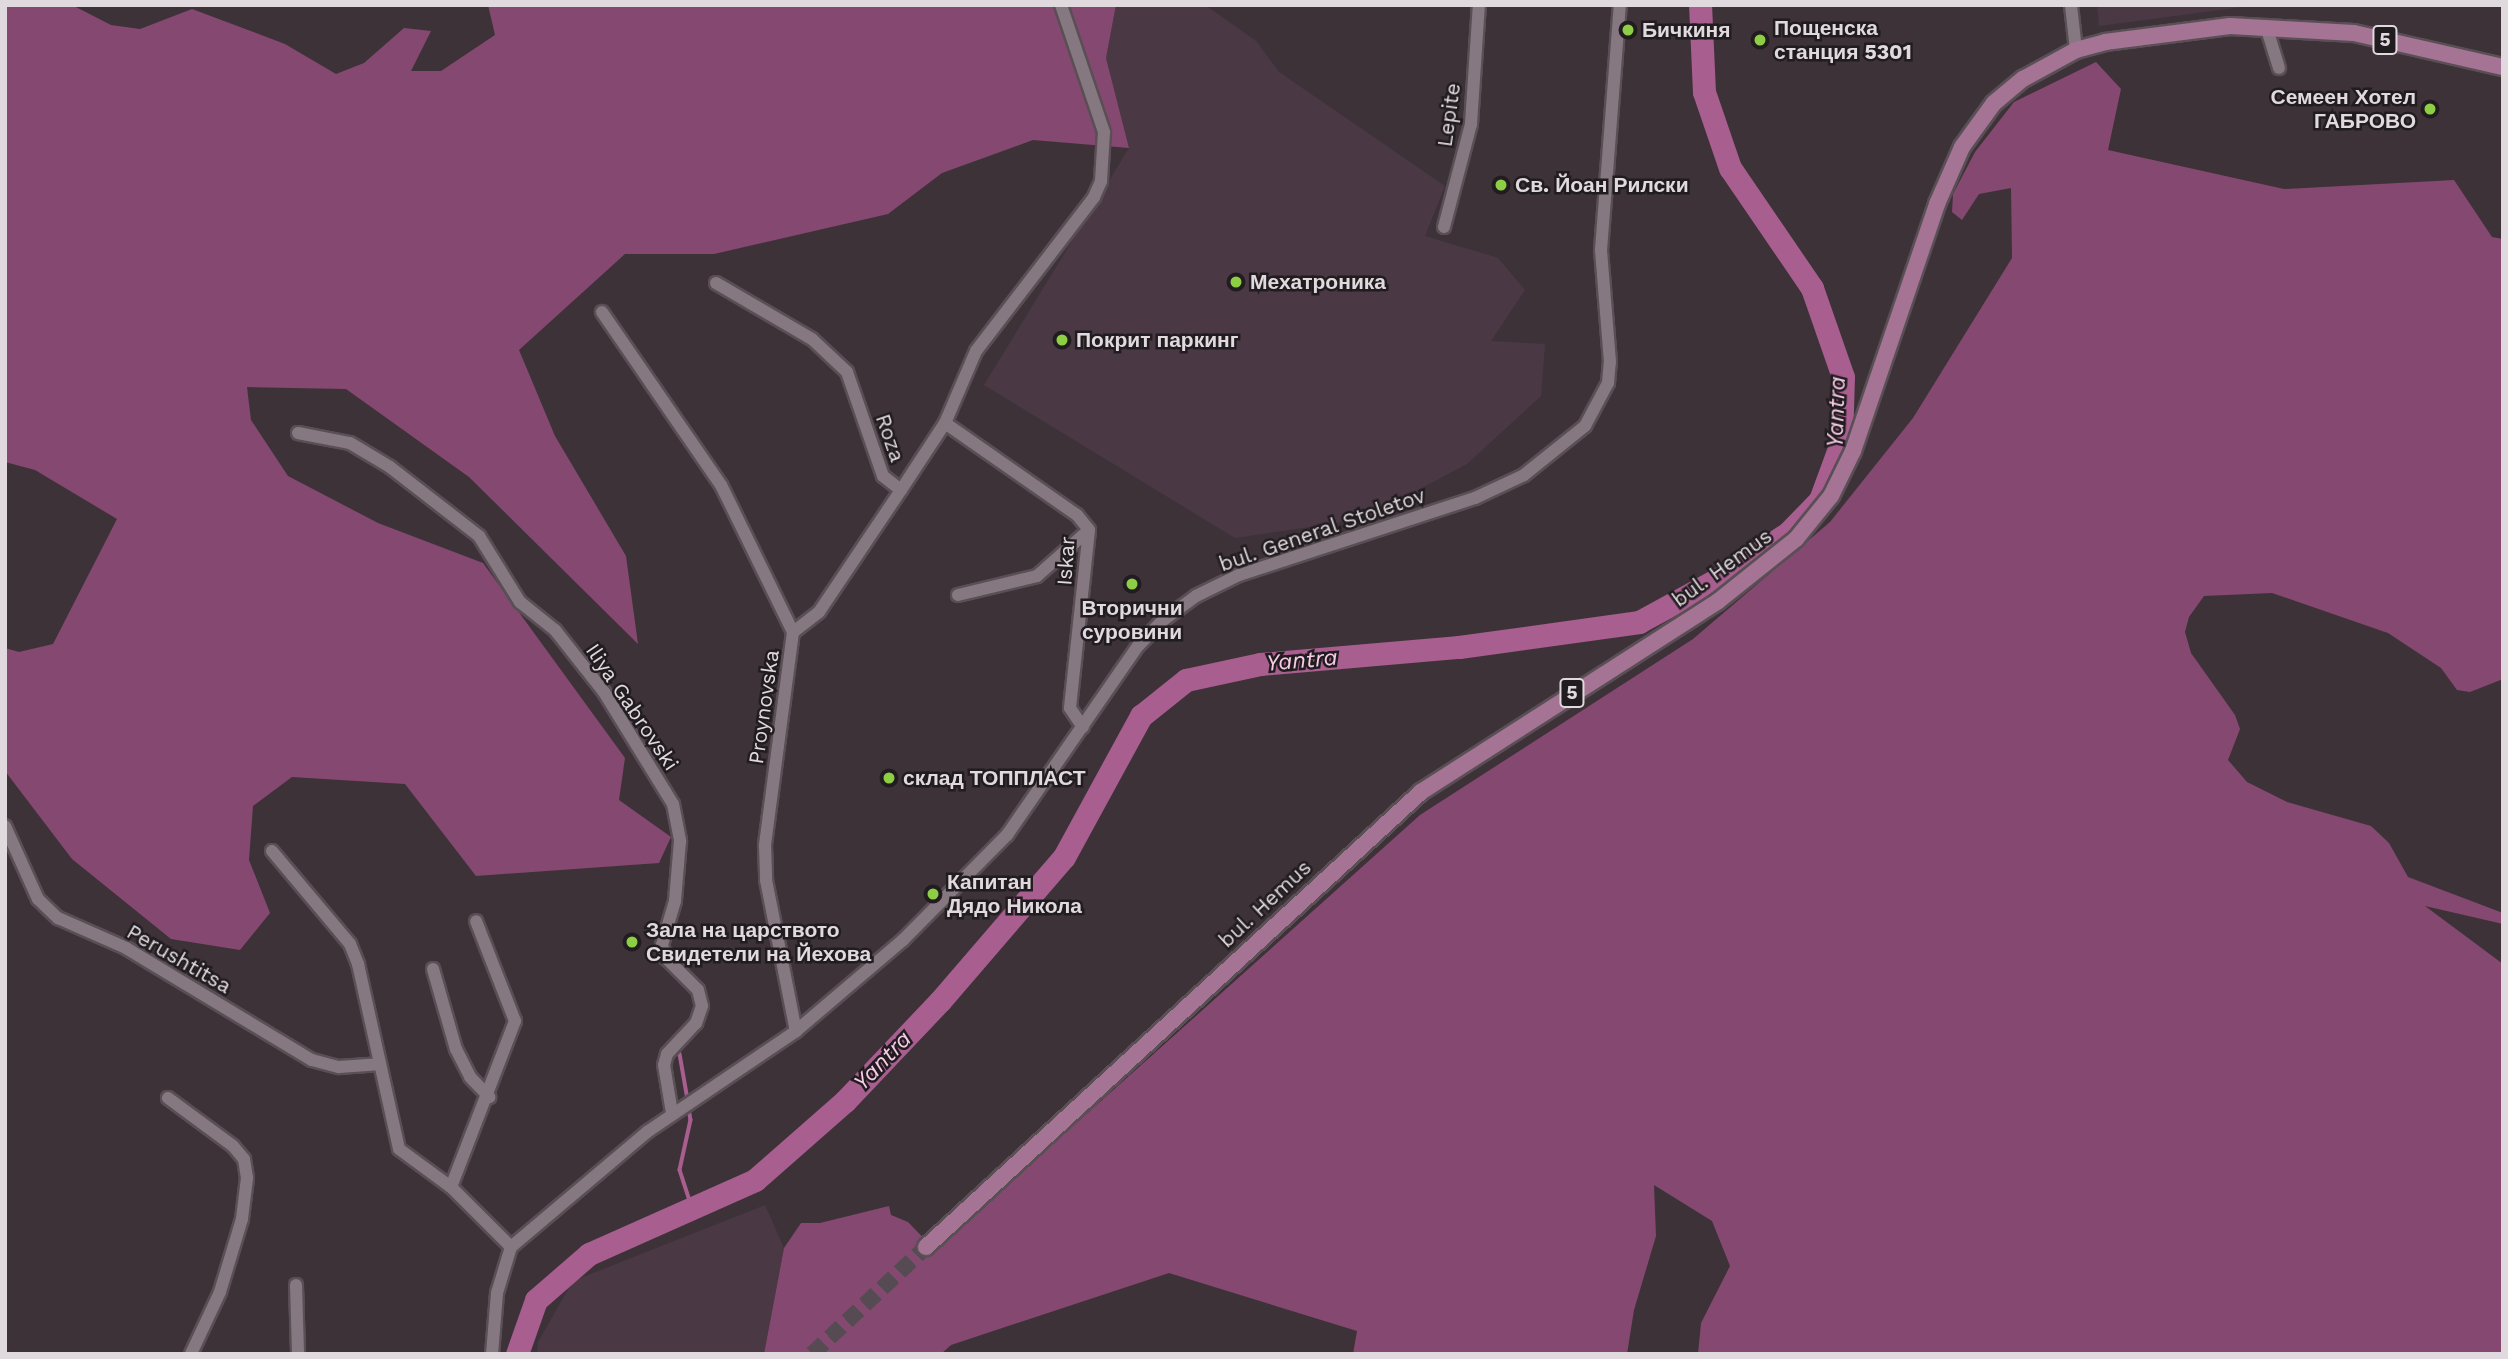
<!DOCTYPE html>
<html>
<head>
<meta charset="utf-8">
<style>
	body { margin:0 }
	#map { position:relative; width:2508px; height:1359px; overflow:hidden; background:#3e3239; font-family:"Work Sans",sans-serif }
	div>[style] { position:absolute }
	.built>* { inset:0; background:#4a3944 }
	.green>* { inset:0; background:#854870 }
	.stream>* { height:3.5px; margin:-1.75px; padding:0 1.75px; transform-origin:1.75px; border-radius:1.75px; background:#a85e8f }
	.river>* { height:23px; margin:-11.5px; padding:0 11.5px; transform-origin:11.5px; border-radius:11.5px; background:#a85e8f }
	.major-tunnel>* { height:16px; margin-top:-8px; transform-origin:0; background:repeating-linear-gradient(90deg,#564b52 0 16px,transparent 0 24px) }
	.roads { filter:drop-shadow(2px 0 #594f55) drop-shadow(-2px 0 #594f55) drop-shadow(0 2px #594f55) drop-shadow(0 -2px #594f55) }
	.minor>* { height:12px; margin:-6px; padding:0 6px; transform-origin:6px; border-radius:6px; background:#867880 }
	.major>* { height:16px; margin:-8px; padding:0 8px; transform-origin:8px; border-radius:8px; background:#a57494 }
	.dots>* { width:19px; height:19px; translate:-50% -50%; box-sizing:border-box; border:4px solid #211c1f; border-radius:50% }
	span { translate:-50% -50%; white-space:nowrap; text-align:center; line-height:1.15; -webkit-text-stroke:5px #211c1f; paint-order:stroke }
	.shield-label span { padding:2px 5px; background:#211c1f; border:2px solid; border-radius:5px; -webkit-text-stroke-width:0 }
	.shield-label { font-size:19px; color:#e0d9dd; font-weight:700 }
	.poi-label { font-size:21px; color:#e0d9dd; font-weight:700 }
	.left { translate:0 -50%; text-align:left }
	.right { translate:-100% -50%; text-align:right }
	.street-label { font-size:21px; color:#e0d9dd }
	.water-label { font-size:23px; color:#f8cde7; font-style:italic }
	.frame { position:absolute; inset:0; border:7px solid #e0d9dd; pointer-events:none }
</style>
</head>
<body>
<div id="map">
	<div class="built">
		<div style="clip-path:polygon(1116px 5px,1205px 5px,1256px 41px,1279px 72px,1445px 186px,1425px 236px,1498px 258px,1525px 290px,1491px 341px,1545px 344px,1541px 396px,1467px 464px,1363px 519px,1235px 538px,984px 385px,1129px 148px,1106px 58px)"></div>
		<div style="clip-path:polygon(2097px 5px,2258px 5px,2099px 26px)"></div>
		<div style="clip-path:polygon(765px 1205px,784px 1248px,764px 1354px,537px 1354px,538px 1342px,573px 1281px)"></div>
	</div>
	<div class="green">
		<div style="clip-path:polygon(5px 5px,72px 5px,111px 25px,140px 29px,192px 9px,285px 44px,336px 74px,364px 63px,404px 28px,431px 31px,411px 71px,441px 71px,495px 35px,488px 5px,1116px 5px,1106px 58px,1129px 148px,1033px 140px,942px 173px,888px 214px,714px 254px,625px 254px,519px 350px,555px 436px,626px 556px,638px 644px,469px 477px,346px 389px,247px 387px,251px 420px,288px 476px,378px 523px,483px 563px,625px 758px,619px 800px,671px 837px,659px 863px,476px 876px,405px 784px,292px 777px,253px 806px,249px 860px,270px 913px,240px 950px,171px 939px,72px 859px,5px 771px,5px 648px,19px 652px,53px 644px,117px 519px,35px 470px,5px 462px)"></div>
		<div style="clip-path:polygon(2096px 62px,2121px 89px,2108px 150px,2284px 189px,2454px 180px,2492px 237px,2503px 239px,2503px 679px,2470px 692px,2457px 690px,2441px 668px,2388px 633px,2272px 593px,2204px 596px,2189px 617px,2185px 632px,2191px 653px,2235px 715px,2240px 729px,2228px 760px,2247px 782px,2287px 802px,2371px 826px,2389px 843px,2408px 877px,2503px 913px,2503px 924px,2425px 906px,2503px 964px,2503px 1354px,1698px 1354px,1701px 1323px,1730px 1266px,1712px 1221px,1654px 1185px,1656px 1236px,1634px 1310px,1627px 1354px,1353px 1354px,1357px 1331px,1169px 1273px,951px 1345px,941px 1354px,764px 1354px,784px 1248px,801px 1223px,820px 1223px,889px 1206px,891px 1215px,908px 1222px,935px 1250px,1420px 815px,1693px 639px,1830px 522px,1913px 418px,2012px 258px,2011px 188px,1979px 194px,1962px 220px,1952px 212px,1953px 194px,1975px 152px,2014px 102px)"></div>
	</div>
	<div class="stream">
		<div style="left:680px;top:1054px;width:47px;rotate:80.1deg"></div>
		<div style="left:689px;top:1108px;width:12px;rotate:81deg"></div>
		<div style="left:691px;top:1120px;width:51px;rotate:102.4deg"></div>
		<div style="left:680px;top:1170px;width:40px;rotate:72deg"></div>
	</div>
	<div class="river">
		<div style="left:517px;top:1354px;width:57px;rotate:-70.6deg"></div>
		<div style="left:536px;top:1300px;width:70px;rotate:-41deg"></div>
		<div style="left:589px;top:1254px;width:182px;rotate:-24deg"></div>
		<div style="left:755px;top:1180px;width:120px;rotate:-41.3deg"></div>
		<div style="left:845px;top:1101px;width:138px;rotate:-46.5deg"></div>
		<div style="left:940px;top:1001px;width:190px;rotate:-49.3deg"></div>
		<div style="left:1064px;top:857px;width:161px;rotate:-61.4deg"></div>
		<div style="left:1141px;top:716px;width:58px;rotate:-38.7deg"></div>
		<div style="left:1186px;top:680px;width:76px;rotate:-12.2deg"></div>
		<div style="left:1260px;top:664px;width:200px;rotate:-4.9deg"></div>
		<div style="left:1459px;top:647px;width:182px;rotate:-7.9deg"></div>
		<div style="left:1639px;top:622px;width:90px;rotate:-28.6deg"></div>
		<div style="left:1718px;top:579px;width:84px;rotate:-33.3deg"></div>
		<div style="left:1788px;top:533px;width:46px;rotate:-45.9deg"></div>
		<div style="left:1820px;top:500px;width:61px;rotate:-69.8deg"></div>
		<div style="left:1841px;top:443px;width:66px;rotate:-88.3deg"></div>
		<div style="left:1843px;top:377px;width:94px;rotate:-109.2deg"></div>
		<div style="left:1812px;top:288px;width:145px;rotate:-124.3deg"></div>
		<div style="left:1730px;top:168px;width:80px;rotate:-108.9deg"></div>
		<div style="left:1704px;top:92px;width:87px;rotate:-92.6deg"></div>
	</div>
	<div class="major-tunnel">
		<div style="left:812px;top:1354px;width:156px;rotate:-43.2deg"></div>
	</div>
	<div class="roads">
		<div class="minor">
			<div style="left:2071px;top:5px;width:45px;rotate:83.7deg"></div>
			<div style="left:2266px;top:26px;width:44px;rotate:72.8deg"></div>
			<div style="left:1444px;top:227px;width:106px;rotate:-75.3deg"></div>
			<div style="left:1471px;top:124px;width:119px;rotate:-86.2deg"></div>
			<div style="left:716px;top:283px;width:111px;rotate:30.3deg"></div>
			<div style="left:812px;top:339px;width:48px;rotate:43.3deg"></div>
			<div style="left:847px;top:372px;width:110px;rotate:70.9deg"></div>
			<div style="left:883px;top:476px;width:23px;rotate:38deg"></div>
			<div style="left:901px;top:490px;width:147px;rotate:123.9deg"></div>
			<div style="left:819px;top:612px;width:33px;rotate:142deg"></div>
			<div style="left:602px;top:312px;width:210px;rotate:55.5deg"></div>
			<div style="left:721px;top:485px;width:164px;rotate:63.9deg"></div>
			<div style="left:793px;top:632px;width:216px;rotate:97.5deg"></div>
			<div style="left:765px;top:846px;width:34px;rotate:88deg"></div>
			<div style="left:766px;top:880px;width:154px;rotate:78.8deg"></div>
			<div style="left:945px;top:423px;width:161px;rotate:34.9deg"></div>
			<div style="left:1077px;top:515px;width:19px;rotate:51deg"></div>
			<div style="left:1089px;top:530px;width:179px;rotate:96.1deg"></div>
			<div style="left:1070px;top:708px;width:23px;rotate:56deg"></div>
			<div style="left:298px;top:433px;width:53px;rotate:10.9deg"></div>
			<div style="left:350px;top:443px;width:47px;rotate:31deg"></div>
			<div style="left:390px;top:467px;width:113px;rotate:37.8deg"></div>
			<div style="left:479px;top:536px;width:78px;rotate:58.2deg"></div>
			<div style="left:520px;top:602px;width:45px;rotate:38.7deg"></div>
			<div style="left:555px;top:630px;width:79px;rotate:51.7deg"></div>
			<div style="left:604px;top:692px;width:132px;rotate:58.4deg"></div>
			<div style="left:673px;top:804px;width:38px;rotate:79deg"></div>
			<div style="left:680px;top:841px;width:60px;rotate:94.8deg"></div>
			<div style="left:675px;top:901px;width:46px;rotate:106.5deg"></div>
			<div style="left:662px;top:945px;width:14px;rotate:73deg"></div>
			<div style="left:666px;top:958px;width:45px;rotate:45deg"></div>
			<div style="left:698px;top:990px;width:16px;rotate:76deg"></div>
			<div style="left:702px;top:1006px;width:18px;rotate:109deg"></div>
			<div style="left:696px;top:1023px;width:42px;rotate:133.1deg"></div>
			<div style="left:667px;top:1054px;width:11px;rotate:105deg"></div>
			<div style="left:664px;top:1065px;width:49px;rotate:80.5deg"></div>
			<div style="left:901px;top:490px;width:80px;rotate:-56.7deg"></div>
			<div style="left:945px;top:423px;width:78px;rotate:-66.7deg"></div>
			<div style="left:976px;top:351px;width:194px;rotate:-52.5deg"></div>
			<div style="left:1094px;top:197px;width:17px;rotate:-66deg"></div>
			<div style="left:1101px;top:181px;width:49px;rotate:-86.5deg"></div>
			<div style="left:1104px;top:132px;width:134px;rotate:-108.7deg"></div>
			<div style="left:958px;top:595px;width:81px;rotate:-13.5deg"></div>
			<div style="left:1037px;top:576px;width:69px;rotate:-41.5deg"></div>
			<div style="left:5px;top:826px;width:80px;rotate:65.7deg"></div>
			<div style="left:38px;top:899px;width:28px;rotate:44deg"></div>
			<div style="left:58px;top:918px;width:74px;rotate:23.8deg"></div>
			<div style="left:126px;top:948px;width:217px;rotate:31.1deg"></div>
			<div style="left:312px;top:1060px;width:28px;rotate:15deg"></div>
			<div style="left:339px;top:1067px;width:39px;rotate:-4deg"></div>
			<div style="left:272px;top:851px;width:121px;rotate:50deg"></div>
			<div style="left:350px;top:944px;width:22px;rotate:68deg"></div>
			<div style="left:358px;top:964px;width:189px;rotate:77.5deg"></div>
			<div style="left:399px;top:1149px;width:64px;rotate:36.2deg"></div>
			<div style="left:451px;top:1187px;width:85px;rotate:45deg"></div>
			<div style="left:433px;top:969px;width:83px;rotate:74deg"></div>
			<div style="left:456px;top:1049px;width:31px;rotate:63deg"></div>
			<div style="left:470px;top:1077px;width:28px;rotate:46deg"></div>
			<div style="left:168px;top:1098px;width:81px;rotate:36.4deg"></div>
			<div style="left:233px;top:1146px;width:17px;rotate:50deg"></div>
			<div style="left:244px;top:1159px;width:19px;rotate:81deg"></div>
			<div style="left:247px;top:1178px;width:41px;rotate:97deg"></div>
			<div style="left:242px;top:1219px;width:76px;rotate:106.8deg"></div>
			<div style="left:220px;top:1292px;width:68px;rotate:115.1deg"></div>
			<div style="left:451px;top:1187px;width:178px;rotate:-68.9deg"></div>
			<div style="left:515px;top:1021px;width:107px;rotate:-111.3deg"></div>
			<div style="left:296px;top:1285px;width:69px;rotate:88.3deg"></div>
			<div style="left:492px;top:1354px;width:61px;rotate:-85.3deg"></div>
			<div style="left:497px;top:1293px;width:48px;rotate:-73.1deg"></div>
			<div style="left:511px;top:1247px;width:178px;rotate:-40.2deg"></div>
			<div style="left:647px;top:1132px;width:180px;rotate:-34.1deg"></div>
			<div style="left:796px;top:1031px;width:140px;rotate:-40.4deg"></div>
			<div style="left:903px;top:940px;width:148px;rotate:-45.3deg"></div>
			<div style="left:1007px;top:835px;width:230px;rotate:-55.3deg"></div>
			<div style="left:1138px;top:646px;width:33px;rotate:-46deg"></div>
			<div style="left:1161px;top:622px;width:44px;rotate:-36.6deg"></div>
			<div style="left:1196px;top:596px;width:48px;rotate:-26deg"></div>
			<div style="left:1239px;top:575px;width:248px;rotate:-18.1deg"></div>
			<div style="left:1475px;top:498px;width:54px;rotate:-25.1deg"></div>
			<div style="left:1524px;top:475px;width:78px;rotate:-38.8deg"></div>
			<div style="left:1585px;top:426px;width:49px;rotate:-61.9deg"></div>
			<div style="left:1608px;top:383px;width:21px;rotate:-85deg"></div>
			<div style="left:1610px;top:362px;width:112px;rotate:-94.6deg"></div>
			<div style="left:1601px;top:250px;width:246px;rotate:-85.6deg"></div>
		</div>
		<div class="major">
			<div style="left:926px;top:1247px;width:672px;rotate:-42.59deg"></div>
			<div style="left:1421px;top:792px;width:352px;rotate:-32.7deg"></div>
			<div style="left:1717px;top:602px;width:101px;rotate:-38.6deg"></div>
			<div style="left:1796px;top:539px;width:55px;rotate:-50.9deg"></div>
			<div style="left:1831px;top:496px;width:50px;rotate:-63.9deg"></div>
			<div style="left:1853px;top:451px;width:261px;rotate:-71.2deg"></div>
			<div style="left:1937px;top:204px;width:62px;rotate:-66.3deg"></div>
			<div style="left:1962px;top:147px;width:54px;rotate:-54deg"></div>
			<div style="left:1994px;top:103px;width:38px;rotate:-40deg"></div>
			<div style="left:2023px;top:79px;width:60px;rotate:-28.7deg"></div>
			<div style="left:2076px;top:50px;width:30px;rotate:-15deg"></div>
			<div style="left:2105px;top:42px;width:126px;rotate:-7.3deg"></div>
			<div style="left:2230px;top:26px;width:124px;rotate:3.2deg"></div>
			<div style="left:2354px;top:33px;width:153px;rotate:12.9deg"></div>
		</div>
	</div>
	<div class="dots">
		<div style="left:1628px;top:30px;background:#8dce44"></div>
		<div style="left:1760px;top:40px;background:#8dce44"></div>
		<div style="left:2430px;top:109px;background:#8dce44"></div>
		<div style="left:1501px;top:185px;background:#8dce44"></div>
		<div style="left:1236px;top:282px;background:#8dce44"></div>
		<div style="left:1062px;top:340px;background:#8dce44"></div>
		<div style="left:1132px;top:584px;background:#8dce44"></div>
		<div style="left:889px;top:778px;background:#8dce44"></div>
		<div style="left:933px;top:894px;background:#8dce44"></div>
		<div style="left:632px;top:942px;background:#8dce44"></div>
	</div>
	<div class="shield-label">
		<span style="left:2385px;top:40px">5</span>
		<span style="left:1572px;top:693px">5</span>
	</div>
	<div class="poi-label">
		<span class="left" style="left:1774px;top:40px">Пощенска<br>станция 5301</span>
		<span class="left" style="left:1642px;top:30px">Бичкиня</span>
		<span class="right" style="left:2416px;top:109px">Семеен Хотел<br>ГАБРОВО</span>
		<span class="left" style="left:1515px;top:185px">Св. Йоан Рилски</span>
		<span class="left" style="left:1250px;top:282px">Мехатроника</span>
		<span class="left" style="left:1076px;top:340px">Покрит паркинг</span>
		<span style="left:1132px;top:620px">Вторични<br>суровини</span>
		<span class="left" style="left:903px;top:778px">склад ТОППЛАСТ</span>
		<span class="left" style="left:947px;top:894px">Капитан<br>Дядо Никола</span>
		<span class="left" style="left:646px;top:942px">Зала на царството<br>Свидетели на Йехова</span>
	</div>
	<div class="street-label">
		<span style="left:1449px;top:115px;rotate:-82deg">Lepite</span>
		<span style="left:890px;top:438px;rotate:71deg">Roza</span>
		<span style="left:1322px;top:530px;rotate:-19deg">bul. General Stoletov</span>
		<span style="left:1066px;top:561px;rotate:-86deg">Iskar</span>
		<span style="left:1722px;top:568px;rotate:-36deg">bul. Hemus</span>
		<span style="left:632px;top:707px;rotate:56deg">Iliya Gabrovski</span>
		<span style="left:764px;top:707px;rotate:-82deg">Proynovska</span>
		<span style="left:1265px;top:904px;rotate:-43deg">bul. Hemus</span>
		<span style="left:179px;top:959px;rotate:30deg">Perushtitsa</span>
	</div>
	<div class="water-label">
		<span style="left:1837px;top:412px;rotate:-88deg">Yantra</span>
		<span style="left:1302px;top:661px;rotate:-5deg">Yantra</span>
		<span style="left:883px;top:1061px;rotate:-46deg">Yantra</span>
	</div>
	<div class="frame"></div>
</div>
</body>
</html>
